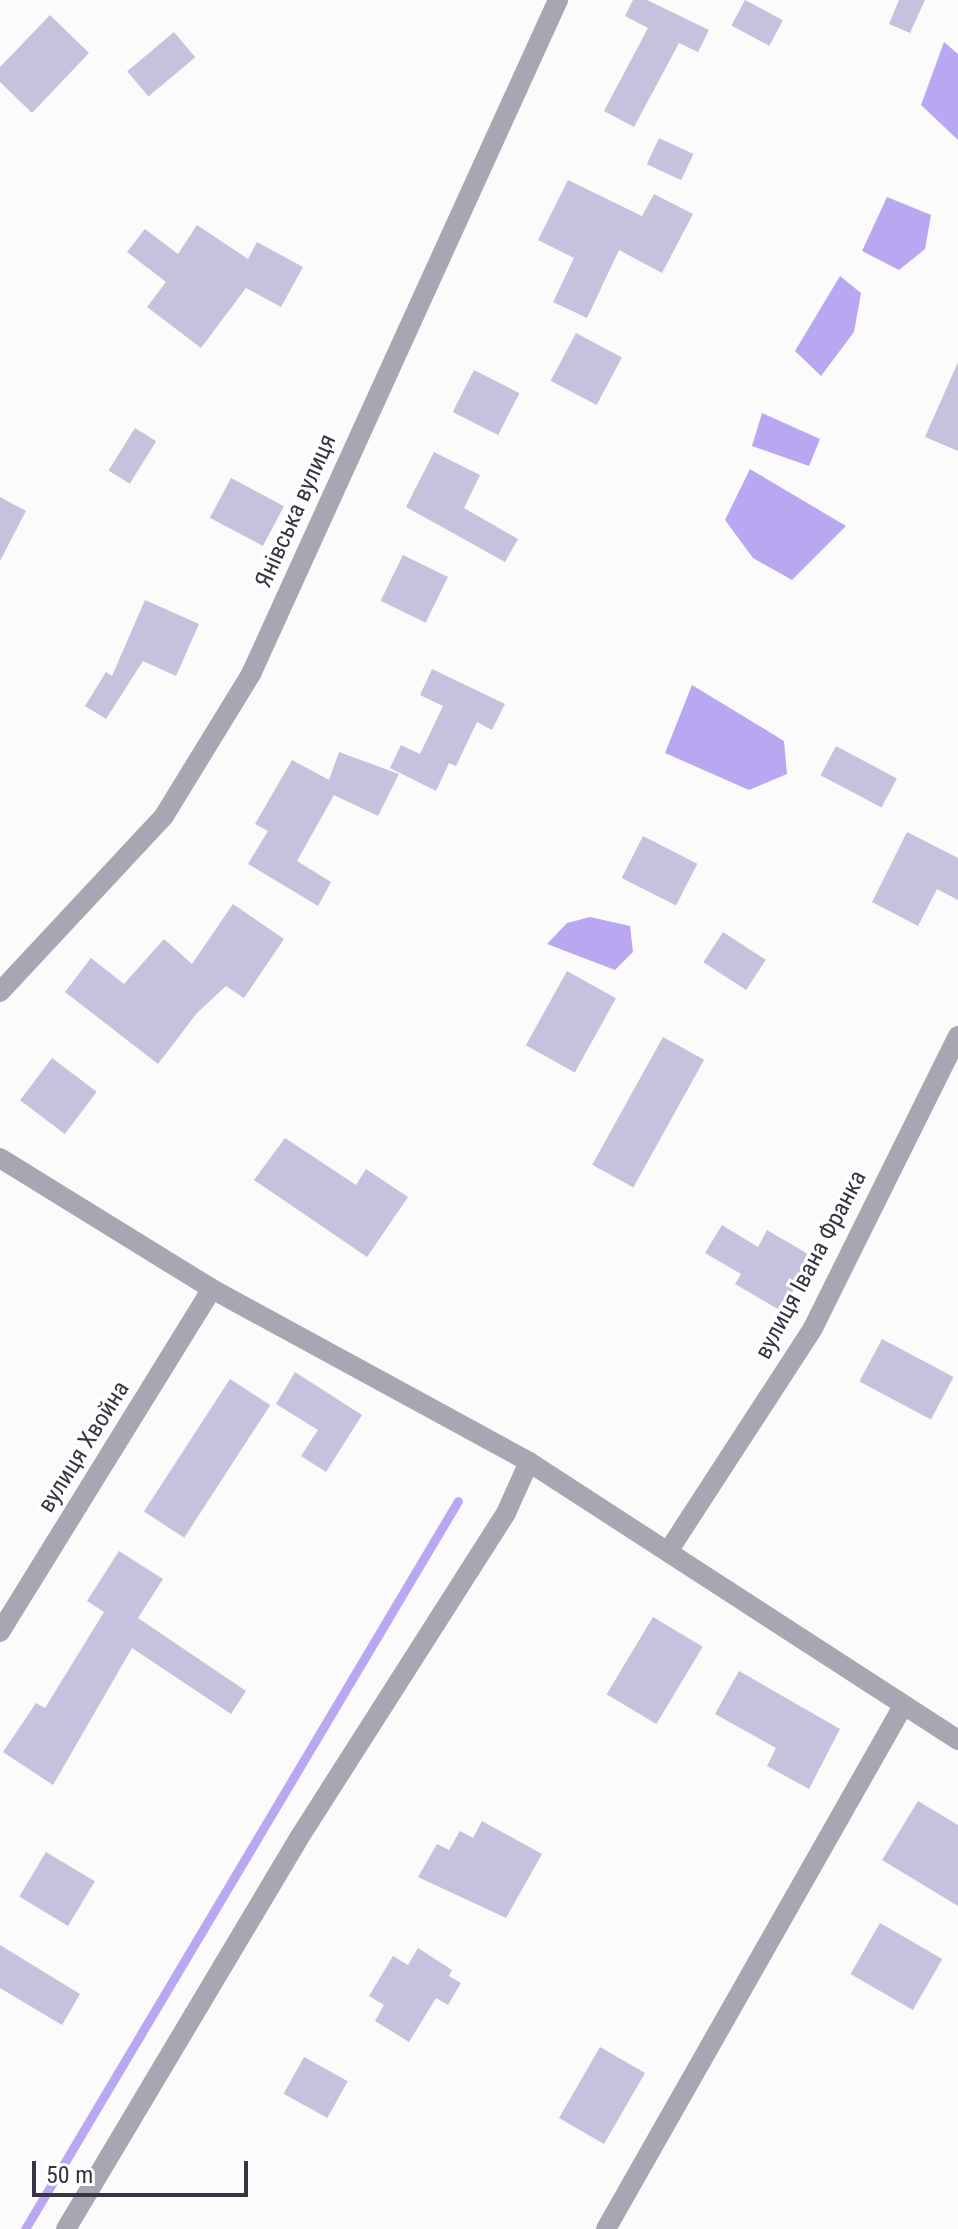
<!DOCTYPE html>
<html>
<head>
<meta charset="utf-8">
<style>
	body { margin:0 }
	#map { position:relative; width:958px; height:2229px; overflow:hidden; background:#fbfbfb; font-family:"Roboto Condensed",sans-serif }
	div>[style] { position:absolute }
	.water>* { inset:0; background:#b9a8f1 }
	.stream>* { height:9px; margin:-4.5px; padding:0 4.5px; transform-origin:4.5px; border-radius:4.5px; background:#b9a8f1 }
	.building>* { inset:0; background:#c7c1de; transform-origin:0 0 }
	.minor>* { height:20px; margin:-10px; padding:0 10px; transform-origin:10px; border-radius:10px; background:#a9a6b3 }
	span { translate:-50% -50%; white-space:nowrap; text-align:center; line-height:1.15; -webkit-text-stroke:6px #fff; paint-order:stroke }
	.street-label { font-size:24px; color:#373541 }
	.scale { position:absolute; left:32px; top:2161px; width:216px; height:36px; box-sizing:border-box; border:4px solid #373541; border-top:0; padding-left:10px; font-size:24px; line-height:28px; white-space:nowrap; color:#373541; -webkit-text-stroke:6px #fff; paint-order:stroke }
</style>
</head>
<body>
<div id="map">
	<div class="water">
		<div style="clip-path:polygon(944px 42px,958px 54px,958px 140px,921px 105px)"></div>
		<div style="clip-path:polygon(887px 197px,931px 215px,925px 249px,899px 270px,862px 251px)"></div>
		<div style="clip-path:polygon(840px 276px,861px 293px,854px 332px,821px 376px,795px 351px)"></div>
		<div style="clip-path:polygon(762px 413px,820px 439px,809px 466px,752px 446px)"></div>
		<div style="clip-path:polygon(750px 469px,846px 526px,792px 580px,753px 558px,725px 520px)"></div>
		<div style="clip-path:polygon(692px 685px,784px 741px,787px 774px,749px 790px,665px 753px)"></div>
		<div style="clip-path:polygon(590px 917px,630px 926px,633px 952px,615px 970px,547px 944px,567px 923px)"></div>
	</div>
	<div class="stream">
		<div style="left:25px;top:2229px;width:847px;rotate:-59.26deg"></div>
	</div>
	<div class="building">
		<div style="clip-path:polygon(633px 0,647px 0,709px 30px,698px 52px,679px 43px,634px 127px,604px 111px,648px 28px,625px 16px)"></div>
		<div style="left:745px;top:0;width:43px;height:29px;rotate:28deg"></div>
		<div style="clip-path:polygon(899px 0,925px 0,910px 33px,889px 24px)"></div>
		<div style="clip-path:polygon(50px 15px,89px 53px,32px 113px,0 82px,0 67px)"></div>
		<div style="left:174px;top:32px;width:33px;height:61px;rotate:50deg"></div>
		<div style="left:659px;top:138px;width:38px;height:29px;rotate:25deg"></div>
		<div style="clip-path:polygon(568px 180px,642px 216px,654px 194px,693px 214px,662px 273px,619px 250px,587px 318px,553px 302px,574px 258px,538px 240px)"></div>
		<div style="clip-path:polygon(197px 225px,248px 259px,257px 242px,303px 267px,281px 307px,246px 288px,201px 348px,147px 307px,166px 282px,127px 252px,145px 229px,178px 254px)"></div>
		<div style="left:576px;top:333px;width:52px;height:54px;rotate:28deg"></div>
		<div style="clip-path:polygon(958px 362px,958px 451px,925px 437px)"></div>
		<div style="left:474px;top:370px;width:51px;height:47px;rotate:27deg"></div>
		<div style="left:135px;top:428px;width:25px;height:50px;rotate:32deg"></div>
		<div style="clip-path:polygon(434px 452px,480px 475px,464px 508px,518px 539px,505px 562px,406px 507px)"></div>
		<div style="left:231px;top:478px;width:60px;height:45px;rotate:28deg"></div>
		<div style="clip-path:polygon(0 497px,26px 511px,0 561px)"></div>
		<div style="left:403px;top:555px;width:50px;height:51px;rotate:26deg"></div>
		<div style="clip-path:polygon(145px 600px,199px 624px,176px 676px,143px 661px,106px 719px,85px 706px,106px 672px,112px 676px)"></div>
		<div style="clip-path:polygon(432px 669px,505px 704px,492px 730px,477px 722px,456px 766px,449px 763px,436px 791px,390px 768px,401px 745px,420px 754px,443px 706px,420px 695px)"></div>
		<div style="left:836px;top:746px;width:69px;height:33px;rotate:28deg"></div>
		<div style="clip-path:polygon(339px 752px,399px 774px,378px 816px,334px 795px,297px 861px,331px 882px,318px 906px,248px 864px,268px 831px,255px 824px,292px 760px,329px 780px)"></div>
		<div style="clip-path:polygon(907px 832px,958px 858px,958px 900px,937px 889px,918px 926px,872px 902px)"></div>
		<div style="left:643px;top:836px;width:61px;height:47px;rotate:27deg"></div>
		<div style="clip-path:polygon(233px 904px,284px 939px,244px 998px,226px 986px,197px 1013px,158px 1064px,65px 992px,91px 958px,124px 984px,164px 939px,192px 964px)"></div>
		<div style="left:723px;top:932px;width:51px;height:36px;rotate:33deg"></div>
		<div style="left:567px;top:971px;width:56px;height:85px;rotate:29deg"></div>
		<div style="left:663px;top:1037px;width:47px;height:146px;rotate:29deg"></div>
		<div style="left:52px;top:1058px;width:56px;height:53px;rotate:37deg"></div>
		<div style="clip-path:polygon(285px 1138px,356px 1185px,366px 1169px,408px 1197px,367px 1257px,254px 1180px)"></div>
		<div style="clip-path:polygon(722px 1225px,758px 1247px,767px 1230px,813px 1257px,781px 1311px,735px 1284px,741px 1274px,705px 1253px)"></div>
		<div style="left:882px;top:1339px;width:81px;height:48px;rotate:28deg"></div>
		<div style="clip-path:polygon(295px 1372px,362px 1415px,326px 1472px,301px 1456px,318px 1430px,276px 1404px)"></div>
		<div style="left:230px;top:1379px;width:48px;height:158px;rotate:33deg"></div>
		<div style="clip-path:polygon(119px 1551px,163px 1579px,138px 1618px,246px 1691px,231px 1714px,132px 1648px,53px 1785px,3px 1752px,36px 1703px,45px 1708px,104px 1612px,87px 1601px)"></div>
		<div style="left:653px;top:1617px;width:58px;height:90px;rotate:31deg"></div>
		<div style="clip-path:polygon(739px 1671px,840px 1729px,809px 1789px,767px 1766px,776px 1748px,715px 1714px)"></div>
		<div style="clip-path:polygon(918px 1801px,958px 1825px,958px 1906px,882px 1860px)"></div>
		<div style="clip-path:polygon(482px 1821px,542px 1854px,506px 1918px,418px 1877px,437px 1844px,449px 1850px,460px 1831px,473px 1838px)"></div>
		<div style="left:46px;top:1852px;width:57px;height:52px;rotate:31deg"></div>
		<div style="left:880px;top:1923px;width:72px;height:59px;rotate:30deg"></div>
		<div style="clip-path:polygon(0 1945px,80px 1994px,62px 2025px,0 1988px)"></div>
		<div style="clip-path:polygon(418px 1948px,452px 1970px,449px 1976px,461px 1983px,448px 2005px,436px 1998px,409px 2042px,375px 2021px,384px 2005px,369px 1996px,393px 1956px,408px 1965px)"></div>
		<div style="left:600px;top:2047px;width:52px;height:82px;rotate:30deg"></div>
		<div style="left:304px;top:2057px;width:50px;height:42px;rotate:29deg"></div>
	</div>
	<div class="minor">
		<div style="left:0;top:992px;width:241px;rotate:-47deg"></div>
		<div style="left:164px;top:816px;width:167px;rotate:-58.5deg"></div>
		<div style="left:251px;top:674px;width:741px;rotate:-65.51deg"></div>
		<div style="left:0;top:1158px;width:249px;rotate:31.7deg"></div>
		<div style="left:212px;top:1289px;width:361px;rotate:28.6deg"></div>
		<div style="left:529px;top:1462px;width:511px;rotate:32.94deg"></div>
		<div style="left:669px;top:1550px;width:265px;rotate:-57deg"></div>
		<div style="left:813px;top:1328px;width:326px;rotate:-63.6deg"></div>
		<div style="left:0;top:1632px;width:403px;rotate:-58.3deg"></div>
		<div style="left:66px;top:2229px;width:455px;rotate:-59.2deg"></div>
		<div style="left:299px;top:1838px;width:385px;rotate:-57.5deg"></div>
		<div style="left:506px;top:1513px;width:56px;rotate:-65.7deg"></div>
		<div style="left:606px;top:2229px;width:601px;rotate:-60.41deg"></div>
	</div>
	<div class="street-label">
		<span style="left:296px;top:511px;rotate:-66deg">Янівська вулиця</span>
		<span style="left:811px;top:1265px;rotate:-62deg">вулиця Івана Франка</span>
		<span style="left:84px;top:1447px;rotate:-58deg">вулиця Хвойна</span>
	</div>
	<div class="scale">50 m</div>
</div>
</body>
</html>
